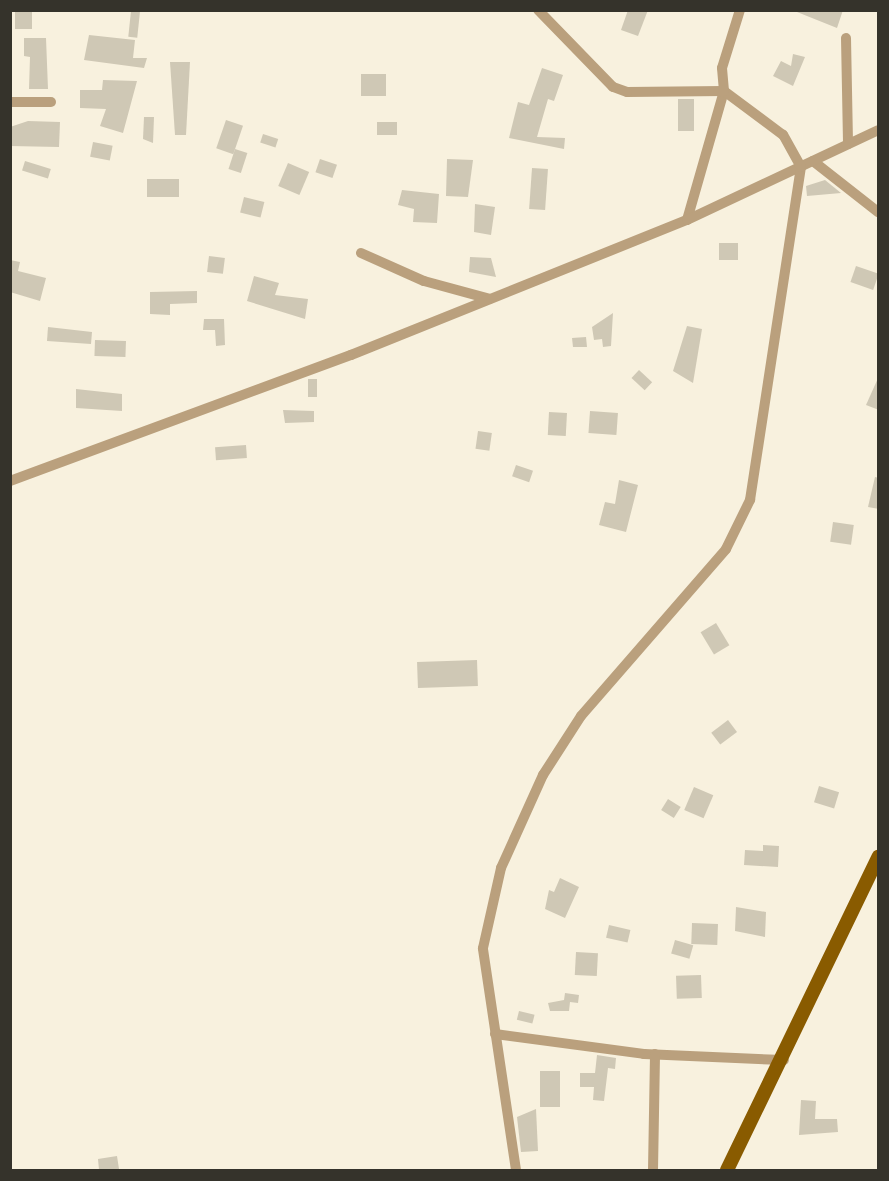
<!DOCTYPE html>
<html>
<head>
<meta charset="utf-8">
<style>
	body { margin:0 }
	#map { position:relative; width:889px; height:1181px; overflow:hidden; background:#f8f1de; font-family:"Crimson Pro",serif }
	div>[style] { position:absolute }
	.building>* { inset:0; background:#cfc8b5; transform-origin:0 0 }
	.minor>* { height:10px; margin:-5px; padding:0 5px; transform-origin:5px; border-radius:5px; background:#baa07d }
	.major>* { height:14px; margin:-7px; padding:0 7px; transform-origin:7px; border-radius:7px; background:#895b00 }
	span { translate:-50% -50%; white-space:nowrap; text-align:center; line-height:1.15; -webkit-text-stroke:5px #fefefe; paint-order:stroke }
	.frame { position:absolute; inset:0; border:12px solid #35332b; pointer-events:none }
</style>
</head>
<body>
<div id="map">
	<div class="building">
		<div style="left:15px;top:10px;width:17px;height:19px"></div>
		<div style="clip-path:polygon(628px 10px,648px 10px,638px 36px,621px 30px)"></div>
		<div style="clip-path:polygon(792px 10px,843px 10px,837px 28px)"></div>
		<div style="left:131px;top:11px;width:9px;height:26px;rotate:6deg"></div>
		<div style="clip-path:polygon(89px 35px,135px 40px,133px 58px,147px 58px,144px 68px,84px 60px)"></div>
		<div style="clip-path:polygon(24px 38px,46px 38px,48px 89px,29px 89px,30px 57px,24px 56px)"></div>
		<div style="clip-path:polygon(793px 54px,805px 57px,793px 86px,773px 76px,781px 61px,791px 66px)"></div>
		<div style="clip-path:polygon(170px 62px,190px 62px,186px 135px,175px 135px)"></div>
		<div style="clip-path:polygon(542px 68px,563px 75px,554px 101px,548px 99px,537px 137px,565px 138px,564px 149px,509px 138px,518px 102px,529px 105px)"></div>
		<div style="left:361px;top:74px;width:25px;height:22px"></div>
		<div style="clip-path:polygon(103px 80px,137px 81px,123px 133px,100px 126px,106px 109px,80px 108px,80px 90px,102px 90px)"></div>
		<div style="left:678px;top:99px;width:16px;height:32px"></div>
		<div style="clip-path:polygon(144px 117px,154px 117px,153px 143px,143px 139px)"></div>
		<div style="left:226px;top:120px;width:18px;height:30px;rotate:19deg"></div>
		<div style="clip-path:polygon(28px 121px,60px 122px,59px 147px,10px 146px,10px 127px)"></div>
		<div style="left:377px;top:122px;width:20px;height:13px"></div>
		<div style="left:263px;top:134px;width:16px;height:9px;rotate:18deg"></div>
		<div style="left:93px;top:142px;width:20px;height:15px;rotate:11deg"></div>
		<div style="left:235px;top:149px;width:13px;height:21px;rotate:18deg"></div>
		<div style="left:320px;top:159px;width:18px;height:14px;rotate:19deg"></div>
		<div style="clip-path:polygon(447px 159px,473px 160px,468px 197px,446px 196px)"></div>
		<div style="left:25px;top:161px;width:27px;height:10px;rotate:17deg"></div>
		<div style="left:288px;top:163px;width:23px;height:25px;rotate:23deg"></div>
		<div style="left:532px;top:168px;width:16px;height:41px;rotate:4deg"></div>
		<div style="left:147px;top:179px;width:32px;height:18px"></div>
		<div style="clip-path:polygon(825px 180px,841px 193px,807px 196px,806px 186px)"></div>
		<div style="clip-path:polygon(402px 190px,439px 194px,437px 223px,413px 222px,414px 209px,398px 205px)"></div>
		<div style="left:244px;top:197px;width:21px;height:16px;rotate:14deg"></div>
		<div style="clip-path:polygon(475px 204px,495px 207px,491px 235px,474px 232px)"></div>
		<div style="left:719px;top:243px;width:19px;height:17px"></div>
		<div style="left:209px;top:256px;width:16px;height:16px;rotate:7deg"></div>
		<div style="clip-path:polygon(470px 257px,491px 258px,496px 277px,469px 272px)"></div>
		<div style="clip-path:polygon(10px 260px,20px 262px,18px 271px,46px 278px,40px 301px,10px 292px)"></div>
		<div style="left:856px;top:266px;width:24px;height:17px;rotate:19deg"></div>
		<div style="clip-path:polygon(254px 276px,279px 283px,275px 295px,308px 299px,305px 319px,247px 301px)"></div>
		<div style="clip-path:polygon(197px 291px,197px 303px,170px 304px,170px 315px,150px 314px,150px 292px)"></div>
		<div style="clip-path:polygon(613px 313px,611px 346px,603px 347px,602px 339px,594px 340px,592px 327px)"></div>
		<div style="clip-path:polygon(204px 319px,224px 319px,225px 345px,216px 346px,215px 330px,203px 330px)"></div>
		<div style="clip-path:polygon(687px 326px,702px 329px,693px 383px,673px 371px)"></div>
		<div style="clip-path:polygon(48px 327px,92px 332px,91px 344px,47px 341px)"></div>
		<div style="clip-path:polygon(586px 337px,587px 347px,573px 347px,572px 338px)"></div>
		<div style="left:95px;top:340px;width:31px;height:16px;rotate:2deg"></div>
		<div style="left:639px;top:370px;width:18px;height:11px;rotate:43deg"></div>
		<div style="clip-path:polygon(879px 376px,879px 410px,866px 405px)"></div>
		<div style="left:308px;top:379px;width:9px;height:18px"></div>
		<div style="clip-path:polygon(76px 389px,122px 394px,122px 411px,76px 408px)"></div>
		<div style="clip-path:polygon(283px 410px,314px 411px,314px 422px,285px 423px)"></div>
		<div style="left:590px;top:411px;width:28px;height:22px;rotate:4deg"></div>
		<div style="left:549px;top:412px;width:18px;height:23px;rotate:3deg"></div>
		<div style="left:478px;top:431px;width:14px;height:18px;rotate:8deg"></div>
		<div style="left:246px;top:445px;width:13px;height:31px;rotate:86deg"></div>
		<div style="left:516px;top:465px;width:18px;height:12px;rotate:19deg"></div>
		<div style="clip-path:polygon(875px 477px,879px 478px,879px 509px,868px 507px)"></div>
		<div style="clip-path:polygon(619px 480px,638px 485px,626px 532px,599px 525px,605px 502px,615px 504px)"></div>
		<div style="left:833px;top:522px;width:21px;height:20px;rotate:8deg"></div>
		<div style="left:716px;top:623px;width:26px;height:18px;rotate:59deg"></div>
		<div style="left:477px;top:660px;width:26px;height:60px;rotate:88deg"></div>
		<div style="left:728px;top:720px;width:15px;height:21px;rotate:53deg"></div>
		<div style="left:819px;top:786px;width:21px;height:17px;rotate:17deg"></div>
		<div style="left:694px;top:787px;width:21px;height:25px;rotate:23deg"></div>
		<div style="left:668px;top:799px;width:15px;height:13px;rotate:32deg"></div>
		<div style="clip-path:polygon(763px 845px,779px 846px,778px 867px,744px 865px,745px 850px,763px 851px)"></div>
		<div style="clip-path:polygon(560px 878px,579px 887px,565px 918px,545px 909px,549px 890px,554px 892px)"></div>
		<div style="clip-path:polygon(736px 907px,766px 912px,765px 937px,735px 931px)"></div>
		<div style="left:692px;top:923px;width:26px;height:21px;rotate:2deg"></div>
		<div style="left:609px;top:925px;width:22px;height:13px;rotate:13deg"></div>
		<div style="left:675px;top:940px;width:19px;height:14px;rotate:16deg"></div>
		<div style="left:576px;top:952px;width:22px;height:23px;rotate:3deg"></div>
		<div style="left:701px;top:975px;width:23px;height:25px;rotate:88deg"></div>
		<div style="clip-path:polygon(565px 993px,579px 995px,578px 1003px,570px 1002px,569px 1011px,550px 1011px,548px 1003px,564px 1000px)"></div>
		<div style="left:519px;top:1011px;width:16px;height:9px;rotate:14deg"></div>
		<div style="clip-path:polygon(597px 1055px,616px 1058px,615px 1069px,608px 1068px,604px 1101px,593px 1100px,594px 1087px,580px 1087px,580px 1073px,595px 1073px)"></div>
		<div style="left:540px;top:1071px;width:20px;height:36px"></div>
		<div style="clip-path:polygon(801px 1100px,816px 1101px,815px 1119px,837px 1119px,838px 1132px,799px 1135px)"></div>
		<div style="clip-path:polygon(536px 1109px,538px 1151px,521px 1152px,517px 1117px)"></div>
		<div style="clip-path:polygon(117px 1156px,119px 1169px,99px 1170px,98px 1159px)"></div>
	</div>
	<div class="minor">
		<div style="left:846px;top:38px;width:106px;rotate:88.9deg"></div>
		<div style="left:10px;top:102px;width:41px"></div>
		<div style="left:813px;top:161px;width:83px;rotate:38.1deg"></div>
		<div style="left:687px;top:220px;width:134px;rotate:-74deg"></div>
		<div style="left:724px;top:91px;width:23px;rotate:-95deg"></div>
		<div style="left:722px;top:68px;width:61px;rotate:-72.8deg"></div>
		<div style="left:361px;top:253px;width:69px;rotate:24deg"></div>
		<div style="left:424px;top:281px;width:68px;rotate:15.3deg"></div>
		<div style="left:10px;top:481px;width:364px;rotate:-20.3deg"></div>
		<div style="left:351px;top:355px;width:362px;rotate:-21.9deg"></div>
		<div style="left:687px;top:220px;width:211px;rotate:-25.2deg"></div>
		<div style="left:495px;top:1034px;width:150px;rotate:7.6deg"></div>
		<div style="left:644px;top:1054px;width:140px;rotate:2.5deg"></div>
		<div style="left:516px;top:1170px;width:224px;rotate:-98.5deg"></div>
		<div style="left:483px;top:948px;width:82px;rotate:-77.3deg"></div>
		<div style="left:501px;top:868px;width:102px;rotate:-65.7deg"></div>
		<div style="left:543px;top:775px;width:70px;rotate:-57.2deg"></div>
		<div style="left:581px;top:716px;width:221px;rotate:-49deg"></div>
		<div style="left:726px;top:549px;width:55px;rotate:-63.9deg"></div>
		<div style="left:750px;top:500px;width:337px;rotate:-81.3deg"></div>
		<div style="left:801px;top:167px;width:37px;rotate:-119deg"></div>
		<div style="left:783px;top:135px;width:74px;rotate:-143.3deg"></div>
		<div style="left:724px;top:91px;width:97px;rotate:179.4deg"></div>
		<div style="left:627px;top:92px;width:15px;rotate:-160deg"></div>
		<div style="left:613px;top:87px;width:107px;rotate:-134.2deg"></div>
		<div style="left:653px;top:1170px;width:116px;rotate:-89deg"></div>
	</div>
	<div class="major">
		<div style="left:727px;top:1170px;width:348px;rotate:-64.2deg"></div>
	</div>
	<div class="frame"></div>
</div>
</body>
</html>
